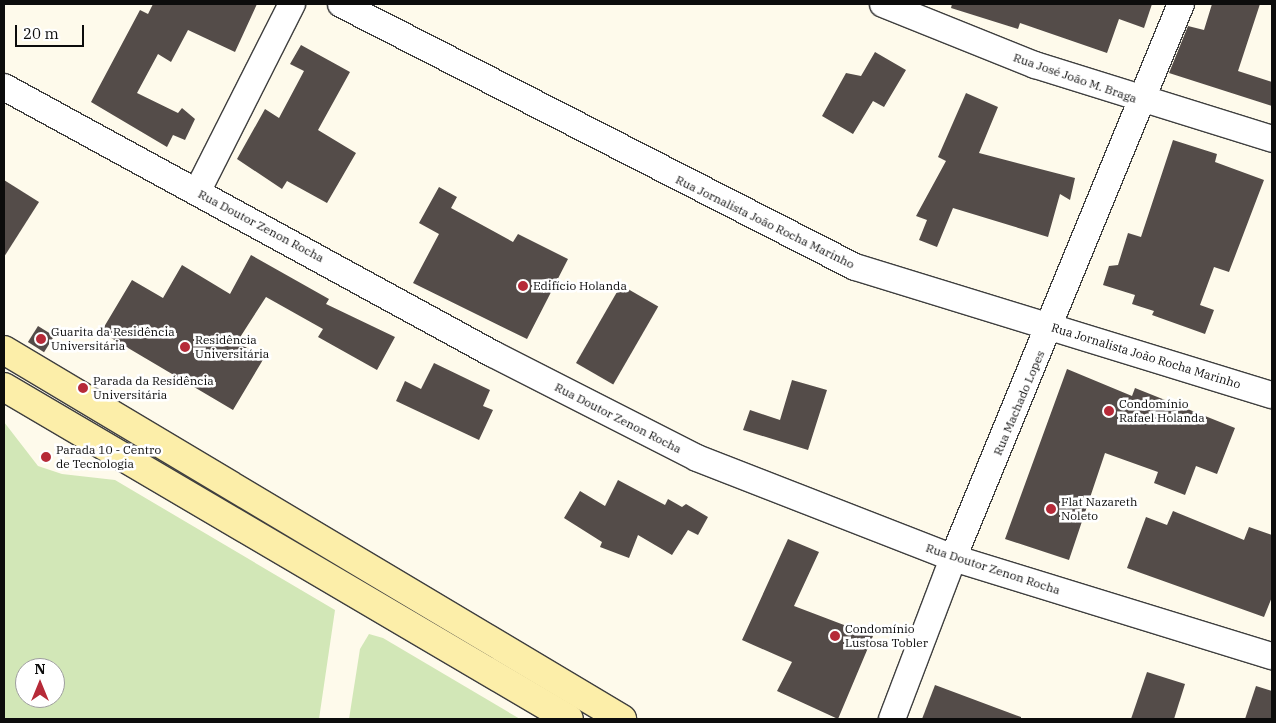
<!DOCTYPE html>
<html>
<head>
<meta charset="utf-8">
<style>
	body { margin:0 }
	#map { position:relative; width:1276px; height:723px; overflow:hidden; background:#fefaeb; font-family:"IBM Plex Serif",serif }
	div>[style] { position:absolute }
	.green>* { inset:0; background:#d2e7b7 }
	.building>* { inset:0; background:#544c49; transform-origin:0 0 }
	.roads { filter:drop-shadow(1px 0 #3f3f3f) drop-shadow(-1px 0 #3f3f3f) drop-shadow(0 1px #3f3f3f) drop-shadow(0 -1px #3f3f3f) }
	.minor>* { height:26px; margin:-13px; padding:0 13px; transform-origin:13px; border-radius:13px; background:#fff }
	.secondary>* { height:28px; margin:-14px; padding:0 14px; transform-origin:14px; border-radius:14px; background:#fceea9 }
	.dots>* { width:14px; height:14px; translate:-50% -50%; box-sizing:border-box; border:2px solid #fff; border-radius:50% }
	span { translate:-50% -50%; white-space:nowrap; text-align:center; line-height:1.15; -webkit-text-stroke:5px #fff; paint-order:stroke }
	.street-label { font-size:12px; color:#0c0c0c }
	.poi-label { font-size:12px; color:#0c0c0c }
	.left { translate:0 -50%; text-align:left }
	.frame { position:absolute; inset:0; border:5px solid #0c0c0c; pointer-events:none }
	.north { position:absolute; left:15px; top:658px; width:50px; height:50px; box-sizing:border-box; background:#fff; border:1px solid #9e9e9e; border-radius:50%; rotate:0deg; font-size:14px; font-weight:700; line-height:20px; text-align:center; color:#0c0c0c }
	.north::after { content:''; display:block; margin:auto; width:18px; height:22px; background:#b62a38; clip-path:polygon(50% 0,100% 100%,50% 72%,0 100%) }
	.scale { position:absolute; left:15px; top:25px; width:69px; height:22px; box-sizing:border-box; border:2px solid #0c0c0c; border-top:0; padding-left:6px; font-size:15px; line-height:18px; white-space:nowrap; color:#0c0c0c; -webkit-text-stroke:4px #fff; paint-order:stroke }
</style>
</head>
<body>
<div id="map">
	<div class="green">
		<div style="clip-path:polygon(evenodd,4px 422px,38px 466px,62px 474px,115px 480px,335px 610px,319px 719px,4px 719px,4px 422px,25px 668px,55px 668px,55px 698px,25px 698px,25px 668px)"></div>
		<div style="clip-path:polygon(369px 634px,383px 638px,520px 719px,349px 719px,360px 649px)"></div>
	</div>
	<div class="building">
		<div style="clip-path:polygon(153px 4px,257px 4px,235px 52px,188px 30px,171px 62px,158px 54px,137px 93px,178px 113px,182px 108px,195px 119px,185px 140px,173px 135px,167px 147px,91px 102px,140px 10px,148px 14px)"></div>
		<div style="clip-path:polygon(952px 4px,1152px 4px,1144px 28px,1119px 19px,1107px 53px,1020px 23px,1018px 29px,951px 8px)"></div>
		<div style="clip-path:polygon(1212px 4px,1260px 4px,1238px 71px,1272px 82px,1272px 106px,1169px 73px,1188px 26px,1204px 30px)"></div>
		<div style="clip-path:polygon(301px 45px,350px 72px,318px 130px,356px 153px,327px 203px,287px 181px,282px 189px,237px 159px,265px 109px,279px 118px,304px 71px,290px 64px)"></div>
		<div style="clip-path:polygon(875px 52px,906px 70px,884px 107px,873px 101px,853px 134px,822px 116px,846px 73px,861px 76px)"></div>
		<div style="clip-path:polygon(966px 93px,998px 107px,979px 153px,1075px 178px,1070px 200px,1060px 194px,1048px 237px,953px 208px,937px 247px,919px 240px,927px 220px,916px 216px,946px 161px,938px 157px)"></div>
		<div style="clip-path:polygon(1173px 140px,1217px 154px,1215px 162px,1264px 180px,1229px 272px,1214px 267px,1200px 305px,1214px 310px,1205px 334px,1152px 315px,1154px 311px,1132px 304px,1135px 295px,1103px 285px,1109px 266px,1118px 265px,1128px 233px,1141px 237px)"></div>
		<div style="clip-path:polygon(4px 180px,39px 202px,4px 257px)"></div>
		<div style="clip-path:polygon(439px 187px,457px 197px,451px 208px,513px 242px,518px 234px,568px 259px,527px 339px,413px 283px,439px 234px,419px 223px)"></div>
		<div style="clip-path:polygon(251px 255px,329px 299px,326px 304px,395px 337px,377px 370px,318px 337px,323px 329px,266px 297px,237px 342px,264px 358px,233px 410px,101px 332px,132px 280px,163px 298px,182px 265px,230px 294px)"></div>
		<div style="left:621px;top:285px;width:43px;height:90px;rotate:30deg"></div>
		<div style="left:38px;top:326px;width:19px;height:19px;rotate:32deg"></div>
		<div style="clip-path:polygon(434px 363px,490px 390px,483px 406px,493px 410px,479px 440px,396px 401px,405px 381px,421px 389px)"></div>
		<div style="clip-path:polygon(1067px 369px,1132px 396px,1135px 388px,1235px 428px,1217px 474px,1196px 466px,1185px 495px,1154px 483px,1158px 472px,1105px 453px,1069px 560px,1005px 539px)"></div>
		<div style="clip-path:polygon(792px 380px,827px 390px,808px 450px,743px 430px,750px 410px,780px 420px)"></div>
		<div style="clip-path:polygon(618px 480px,665px 505px,668px 499px,682px 507px,686px 504px,708px 517px,698px 535px,688px 530px,672px 555px,638px 535px,629px 558px,600px 547px,602px 542px,564px 518px,580px 491px,605px 506px)"></div>
		<div style="clip-path:polygon(1173px 511px,1244px 540px,1249px 527px,1272px 535px,1272px 597px,1264px 617px,1127px 568px,1146px 517px,1167px 525px)"></div>
		<div style="clip-path:polygon(788px 539px,819px 552px,794px 606px,873px 636px,838px 719px,777px 691px,792px 662px,742px 640px)"></div>
		<div style="clip-path:polygon(1147px 672px,1185px 684px,1174px 719px,1131px 719px)"></div>
		<div style="clip-path:polygon(935px 685px,1021px 717px,1021px 719px,922px 719px)"></div>
		<div style="clip-path:polygon(1256px 686px,1272px 691px,1272px 719px,1245px 719px)"></div>
	</div>
	<div class="roads">
		<div class="minor">
			<div style="left:341px;top:4px;width:577px;rotate:27.1deg"></div>
			<div style="left:855px;top:267px;width:436px;rotate:17.1deg"></div>
			<div style="left:883px;top:4px;width:164px;rotate:21.9deg"></div>
			<div style="left:1035px;top:65px;width:248px;rotate:17.3deg"></div>
			<div style="left:4px;top:87px;width:557px;rotate:28.64deg"></div>
			<div style="left:493px;top:354px;width:229px;rotate:27deg"></div>
			<div style="left:697px;top:458px;width:275px;rotate:21.3deg"></div>
			<div style="left:953px;top:558px;width:334px;rotate:17.1deg"></div>
			<div style="left:197px;top:192px;width:211px;rotate:-63.2deg"></div>
			<div style="left:892px;top:719px;width:172px;rotate:-69.2deg"></div>
			<div style="left:953px;top:558px;width:599px;rotate:-67.63deg"></div>
		</div>
		<div class="secondary">
			<div style="left:4px;top:350px;width:720px;rotate:30.84deg"></div>
			<div style="left:4px;top:387px;width:655px;rotate:30.44deg"></div>
		</div>
	</div>
	<div class="dots">
		<div style="left:523px;top:286px;background:#b62a38"></div>
		<div style="left:41px;top:339px;background:#b62a38"></div>
		<div style="left:185px;top:347px;background:#b62a38"></div>
		<div style="left:83px;top:388px;background:#b62a38"></div>
		<div style="left:1109px;top:411px;background:#b62a38"></div>
		<div style="left:46px;top:457px;background:#b62a38"></div>
		<div style="left:1051px;top:509px;background:#b62a38"></div>
		<div style="left:835px;top:636px;background:#b62a38"></div>
	</div>
	<div class="street-label">
		<span style="left:1075px;top:78px;rotate:19deg">Rua José João M. Braga</span>
		<span style="left:765px;top:222px;rotate:26deg">Rua Jornalista João Rocha Marinho</span>
		<span style="left:261px;top:226px;rotate:28deg">Rua Doutor Zenon Rocha</span>
		<span style="left:1146px;top:356px;rotate:17deg">Rua Jornalista João Rocha Marinho</span>
		<span style="left:1019px;top:403px;rotate:-67deg">Rua Machado Lopes</span>
		<span style="left:618px;top:418px;rotate:27deg">Rua Doutor Zenon Rocha</span>
		<span style="left:993px;top:569px;rotate:18deg">Rua Doutor Zenon Rocha</span>
	</div>
	<div class="poi-label">
		<span class="left" style="left:533px;top:286px">Edifício Holanda</span>
		<span class="left" style="left:51px;top:339px">Guarita da Residência<br>Universitária</span>
		<span class="left" style="left:195px;top:347px">Residência<br>Universitária</span>
		<span class="left" style="left:93px;top:388px">Parada da Residência<br>Universitária</span>
		<span class="left" style="left:1119px;top:411px">Condomínio<br>Rafael Holanda</span>
		<span class="left" style="left:56px;top:457px">Parada 10 - Centro<br>de Tecnologia</span>
		<span class="left" style="left:1061px;top:509px">Flat Nazareth<br>Noleto</span>
		<span class="left" style="left:845px;top:636px">Condomínio<br>Lustosa Tobler</span>
	</div>
	<div class="frame"></div>
	<div class="north">N</div>
	<div class="scale">20 m</div>
</div>
</body>
</html>
